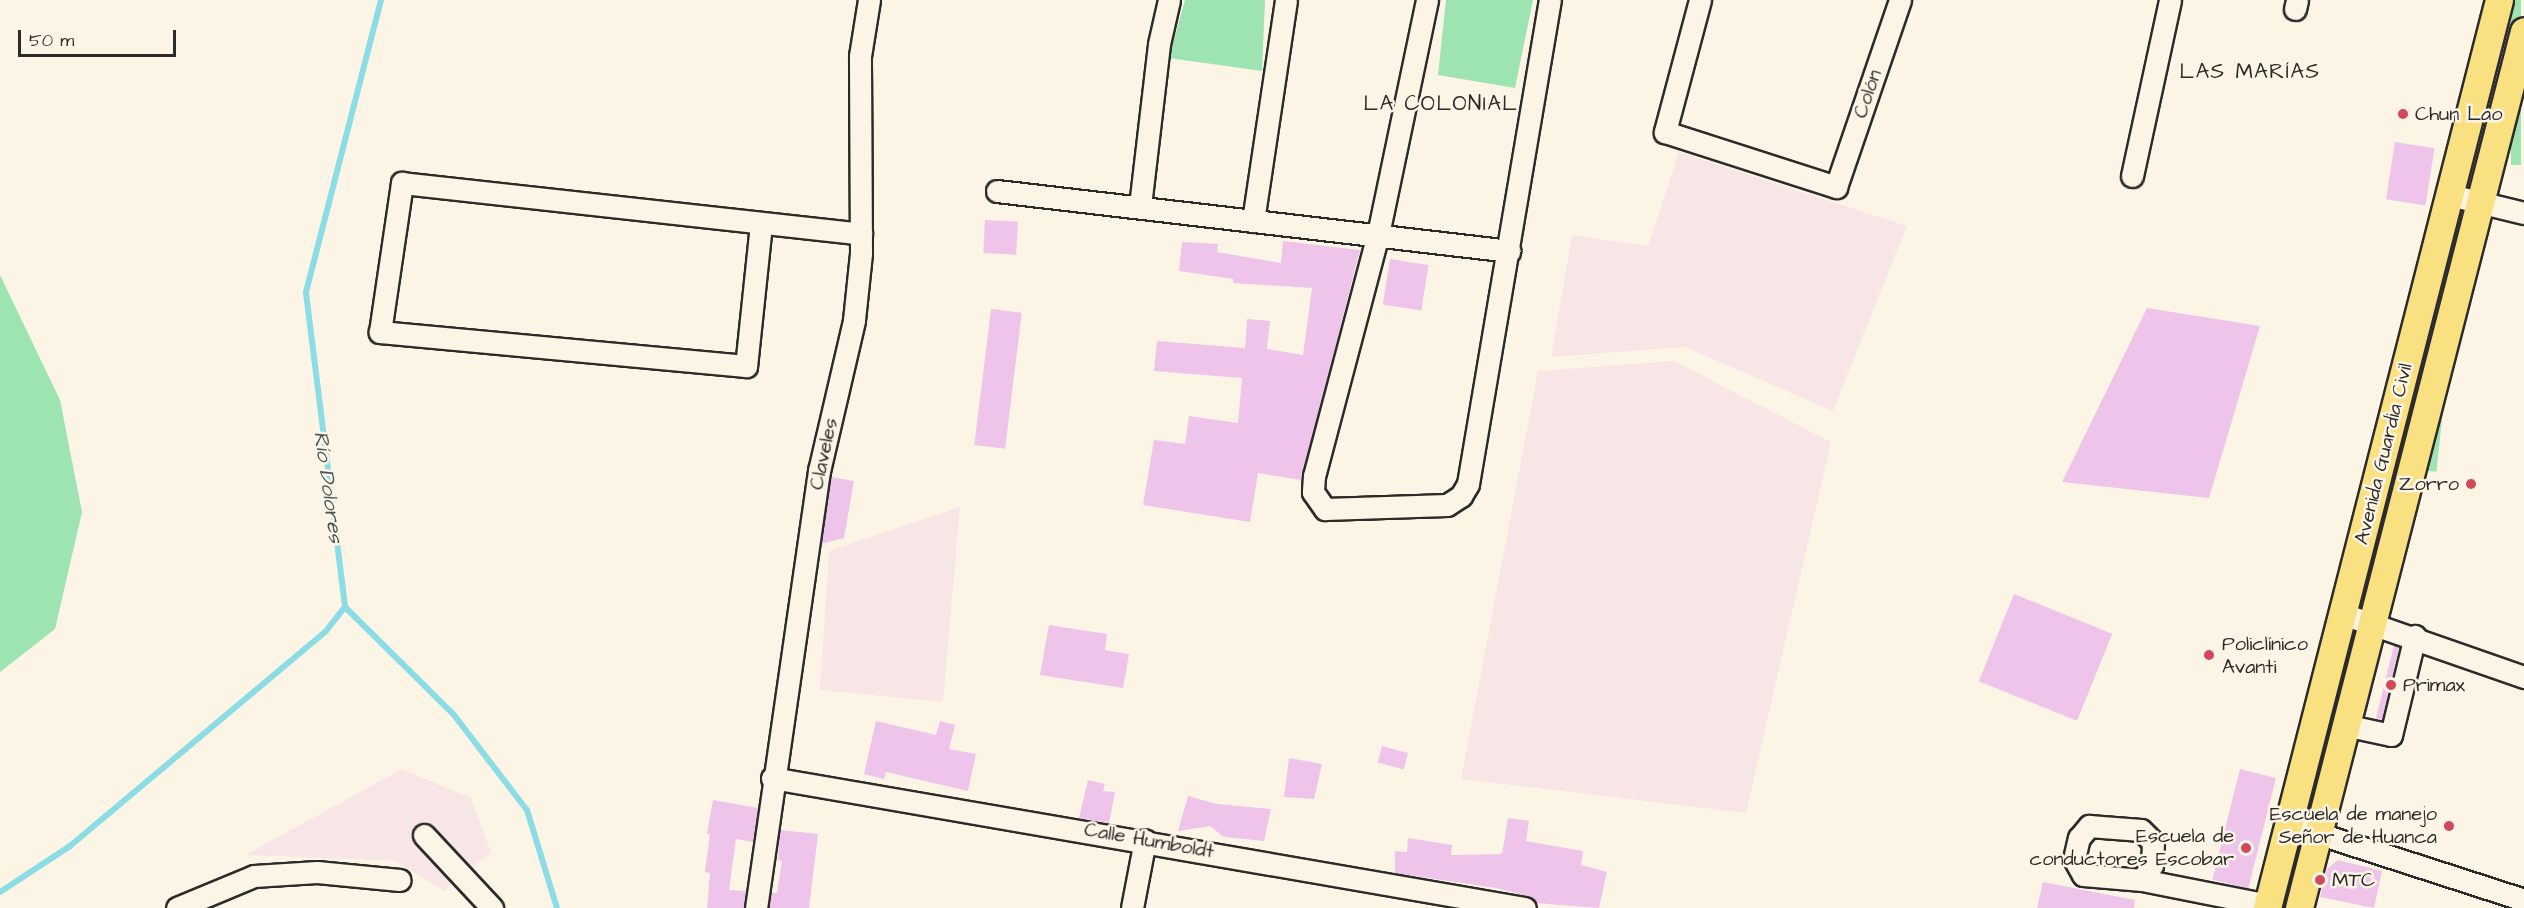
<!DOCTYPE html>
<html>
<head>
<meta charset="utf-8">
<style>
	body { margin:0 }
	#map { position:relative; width:2524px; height:908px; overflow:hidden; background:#fcf5e5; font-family:"Architects Daughter",sans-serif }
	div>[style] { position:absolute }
	.built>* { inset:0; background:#f8e6e7 }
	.green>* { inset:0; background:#9de4b2; transform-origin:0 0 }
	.stream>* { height:6px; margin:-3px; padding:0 3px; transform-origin:3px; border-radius:3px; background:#8bdce5 }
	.building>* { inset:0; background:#eec4eb; transform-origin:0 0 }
	.roads { filter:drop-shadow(2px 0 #2b2b2b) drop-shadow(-2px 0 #2b2b2b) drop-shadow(0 2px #2b2b2b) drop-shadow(0 -2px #2b2b2b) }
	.minor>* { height:21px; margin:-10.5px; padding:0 10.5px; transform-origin:10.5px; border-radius:10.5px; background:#fcf5e5 }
	.major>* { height:27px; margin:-13.5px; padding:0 13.5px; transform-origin:13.5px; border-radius:13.5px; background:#f9e181 }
	.dots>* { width:16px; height:16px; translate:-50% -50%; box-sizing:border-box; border:3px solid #fcf5e5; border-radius:50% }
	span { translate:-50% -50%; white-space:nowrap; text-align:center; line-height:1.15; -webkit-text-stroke:5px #fcf5e5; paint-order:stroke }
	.street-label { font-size:20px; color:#2b2b2b }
	.poi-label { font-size:20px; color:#2b2b2b }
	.left { translate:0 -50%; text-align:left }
	.right { translate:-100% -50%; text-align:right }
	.neighbourhood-label { font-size:21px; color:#2b2b2b; letter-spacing:1.5px }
	.water-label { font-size:21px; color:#43575a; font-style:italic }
	.scale { position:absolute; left:18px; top:30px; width:158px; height:27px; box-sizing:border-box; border:3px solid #2b2b2b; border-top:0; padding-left:8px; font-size:18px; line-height:21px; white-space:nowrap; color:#2b2b2b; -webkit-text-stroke:4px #fcf5e5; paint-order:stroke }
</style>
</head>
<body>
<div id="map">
	<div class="built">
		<div style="clip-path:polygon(1679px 152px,1907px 226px,1833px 411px,1685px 347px,1551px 357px,1572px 235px,1648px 246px)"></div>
		<div style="clip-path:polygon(1674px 361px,1831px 442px,1746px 813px,1461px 779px,1538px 371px)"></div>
		<div style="clip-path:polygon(960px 507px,943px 702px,820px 690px,829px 551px)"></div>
		<div style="clip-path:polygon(402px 769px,471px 798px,491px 852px,444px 891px,395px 861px,245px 855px)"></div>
	</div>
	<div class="green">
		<div style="clip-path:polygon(1185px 0,1265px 0,1262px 71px,1169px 58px)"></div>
		<div style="clip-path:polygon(1446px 0,1533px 0,1515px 88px,1438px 75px)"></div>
		<div style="left:2511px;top:0;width:10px;height:165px"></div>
		<div style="left:2452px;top:228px;width:10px;height:244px;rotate:6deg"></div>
		<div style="clip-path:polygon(0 275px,60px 400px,82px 512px,55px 629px,0 672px)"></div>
		<div style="left:2348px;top:637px;width:10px;height:107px;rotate:11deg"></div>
	</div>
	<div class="stream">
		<div style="left:381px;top:0;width:302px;rotate:104.4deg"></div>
		<div style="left:306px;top:293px;width:316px;rotate:82.9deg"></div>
		<div style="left:345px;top:607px;width:153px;rotate:44.7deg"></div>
		<div style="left:454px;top:715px;width:120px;rotate:52.5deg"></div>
		<div style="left:527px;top:810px;width:102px;rotate:73deg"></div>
		<div style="left:0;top:892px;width:84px;rotate:-33.3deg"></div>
		<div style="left:70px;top:846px;width:334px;rotate:-40deg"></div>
		<div style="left:326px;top:631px;width:31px;rotate:-52deg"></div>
	</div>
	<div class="building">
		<div style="left:2395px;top:142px;width:40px;height:58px;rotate:9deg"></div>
		<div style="left:985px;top:220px;width:33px;height:33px;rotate:3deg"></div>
		<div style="clip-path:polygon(1283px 241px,1360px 250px,1301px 480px,1258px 473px,1250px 522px,1143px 505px,1154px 440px,1185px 444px,1189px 416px,1238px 423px,1242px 378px,1154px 371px,1157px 341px,1245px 348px,1247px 319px,1270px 321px,1267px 349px,1303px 355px,1312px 288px,1233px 283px,1233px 279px,1179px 271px,1182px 242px,1218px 244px,1217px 252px,1281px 263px)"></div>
		<div style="left:1390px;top:259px;width:39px;height:46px;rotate:9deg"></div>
		<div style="clip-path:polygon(2147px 308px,2260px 326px,2209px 498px,2062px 482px)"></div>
		<div style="left:991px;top:309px;width:31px;height:137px;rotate:7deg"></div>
		<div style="clip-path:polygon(831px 477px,854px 481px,844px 538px,821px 544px)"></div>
		<div style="left:2014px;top:594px;width:106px;height:94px;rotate:22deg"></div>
		<div style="clip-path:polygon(1049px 625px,1107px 634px,1105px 650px,1129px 654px,1123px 688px,1040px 675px)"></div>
		<div style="clip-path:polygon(2394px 645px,2399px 647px,2382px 720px,2376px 718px)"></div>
		<div style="clip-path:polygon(876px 721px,936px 735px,940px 721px,955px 725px,949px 749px,976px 754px,968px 791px,886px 772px,884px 779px,864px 774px)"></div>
		<div style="left:1382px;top:746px;width:27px;height:17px;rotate:15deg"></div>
		<div style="clip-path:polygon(1289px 758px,1322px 764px,1314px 799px,1284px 797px)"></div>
		<div style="left:2240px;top:769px;width:37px;height:114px;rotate:14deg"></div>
		<div style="clip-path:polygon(1088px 780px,1105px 784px,1103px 791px,1115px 792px,1109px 823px,1079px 818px)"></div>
		<div style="clip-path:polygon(1188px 796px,1217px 804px,1271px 809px,1264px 841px,1224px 837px,1210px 826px,1178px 831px)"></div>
		<div style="clip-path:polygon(713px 800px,758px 808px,753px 842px,736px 839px,729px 890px,746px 891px,744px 908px,707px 908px,710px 873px,705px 872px,710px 834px,707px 834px)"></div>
		<div style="clip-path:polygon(1508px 818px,1529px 821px,1526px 841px,1583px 851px,1581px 865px,1607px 872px,1599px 908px,1536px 903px,1528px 896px,1496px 888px,1395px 873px,1395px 851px,1407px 852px,1408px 838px,1452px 845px,1451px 855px,1502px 854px)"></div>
		<div style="clip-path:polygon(780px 830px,818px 834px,809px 908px,769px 908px,771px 893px,777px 893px,782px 861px,778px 860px)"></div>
		<div style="clip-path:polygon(2338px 860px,2382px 871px,2374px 908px,2320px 897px,2327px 869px)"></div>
		<div style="clip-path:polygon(2043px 882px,2135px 900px,2134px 908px,2037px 908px)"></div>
	</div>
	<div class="roads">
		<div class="minor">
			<div style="left:1427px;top:0;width:239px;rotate:101.8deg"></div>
			<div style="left:1378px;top:234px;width:250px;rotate:104.8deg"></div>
			<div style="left:1314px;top:476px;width:16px;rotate:94deg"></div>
			<div style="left:1313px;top:492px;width:21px;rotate:55deg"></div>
			<div style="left:1325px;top:509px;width:122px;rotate:-1.9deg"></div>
			<div style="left:1447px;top:505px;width:17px;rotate:-33deg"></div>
			<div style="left:1461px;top:496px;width:14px;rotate:-60deg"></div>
			<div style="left:1468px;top:484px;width:491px;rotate:-80.4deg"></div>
			<div style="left:1700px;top:0;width:137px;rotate:104.9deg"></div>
			<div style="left:1665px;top:132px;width:180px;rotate:17.8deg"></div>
			<div style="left:1836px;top:187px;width:198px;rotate:-71.1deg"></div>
			<div style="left:2295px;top:9px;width:9px;rotate:-77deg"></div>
			<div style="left:2132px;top:176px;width:180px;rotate:-77.8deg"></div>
			<div style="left:997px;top:191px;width:516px;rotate:6.67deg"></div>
			<div style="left:2450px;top:195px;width:76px;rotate:13.7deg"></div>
			<div style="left:1140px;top:206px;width:163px;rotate:-83.3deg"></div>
			<div style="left:1159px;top:44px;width:45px;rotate:-77.2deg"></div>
			<div style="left:1253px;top:221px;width:223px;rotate:-81.5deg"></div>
			<div style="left:761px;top:224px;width:143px;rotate:96deg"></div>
			<div style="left:746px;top:366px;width:368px;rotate:-174.7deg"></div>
			<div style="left:380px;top:332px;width:151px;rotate:-81.6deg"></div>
			<div style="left:402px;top:183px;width:462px;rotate:6.3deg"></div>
			<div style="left:2343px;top:614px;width:192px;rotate:19.2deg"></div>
			<div style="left:2349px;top:726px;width:43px;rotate:12.1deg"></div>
			<div style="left:2391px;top:735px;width:102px;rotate:-76.4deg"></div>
			<div style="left:772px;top:778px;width:764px;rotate:9.8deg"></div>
			<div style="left:2289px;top:824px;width:247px;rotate:17.9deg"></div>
			<div style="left:2089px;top:826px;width:52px;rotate:4.4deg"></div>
			<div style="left:2141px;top:830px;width:17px;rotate:45deg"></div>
			<div style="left:2153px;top:842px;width:23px;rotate:92deg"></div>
			<div style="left:2152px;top:865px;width:18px;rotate:124deg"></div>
			<div style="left:2142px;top:880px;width:59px;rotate:-175.2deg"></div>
			<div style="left:2083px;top:875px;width:18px;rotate:-119deg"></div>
			<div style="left:2074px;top:859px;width:22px;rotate:-77deg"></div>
			<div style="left:2079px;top:838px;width:16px;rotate:-50deg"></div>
			<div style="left:424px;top:835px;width:100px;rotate:47deg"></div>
			<div style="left:2142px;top:880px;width:128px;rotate:11.2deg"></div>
			<div style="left:177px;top:908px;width:83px;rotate:-22.6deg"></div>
			<div style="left:254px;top:876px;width:63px;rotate:-3.6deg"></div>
			<div style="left:317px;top:872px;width:83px;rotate:5.5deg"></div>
			<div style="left:756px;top:908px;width:442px;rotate:-81.8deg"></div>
			<div style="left:819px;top:471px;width:155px;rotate:-76.9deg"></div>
			<div style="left:854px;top:320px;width:67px;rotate:-84deg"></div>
			<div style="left:861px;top:253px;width:197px;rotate:-90.3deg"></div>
			<div style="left:860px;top:56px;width:57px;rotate:-80.9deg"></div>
			<div style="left:1132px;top:908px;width:69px;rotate:-79.2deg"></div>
		</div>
		<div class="major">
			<div style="left:2267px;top:908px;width:937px;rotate:-75.67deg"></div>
			<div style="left:2299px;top:908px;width:905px;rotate:-75.61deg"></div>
		</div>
	</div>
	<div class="dots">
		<div style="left:2403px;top:114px;background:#d1495b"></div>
		<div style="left:2471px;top:484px;background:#d1495b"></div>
		<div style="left:2209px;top:655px;background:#d1495b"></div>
		<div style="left:2391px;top:685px;background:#d1495b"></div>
		<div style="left:2449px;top:826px;background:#d1495b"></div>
		<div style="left:2246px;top:848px;background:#d1495b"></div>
		<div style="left:2320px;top:880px;background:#d1495b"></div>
	</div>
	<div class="street-label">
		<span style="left:1868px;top:94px;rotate:-71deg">Colón</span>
		<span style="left:824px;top:454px;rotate:-78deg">Claveles</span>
		<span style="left:2384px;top:454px;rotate:-76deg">Avenida Guardia Civil</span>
		<span style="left:1149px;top:841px;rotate:10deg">Calle Humboldt</span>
	</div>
	<div class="poi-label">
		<span class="left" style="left:2415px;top:114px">Chun Lao</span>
		<span class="right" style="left:2459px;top:484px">Zorro</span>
		<span class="left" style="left:2222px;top:656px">Policlínico<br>Avanti</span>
		<span class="left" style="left:2403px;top:685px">Primax</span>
		<span class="right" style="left:2437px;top:826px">Escuela de manejo<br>Señor de Huanca</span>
		<span class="right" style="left:2234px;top:848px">Escuela de<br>conductores Escobar</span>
		<span class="left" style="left:2332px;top:880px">MTC</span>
	</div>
	<div class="neighbourhood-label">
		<span style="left:2250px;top:72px">LAS MARÍAS</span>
		<span style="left:1441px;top:104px">LA COLONIAL</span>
	</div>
	<div class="water-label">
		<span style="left:328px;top:487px;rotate:82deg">Río Dolores</span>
	</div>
	<div class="scale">50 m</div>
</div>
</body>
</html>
